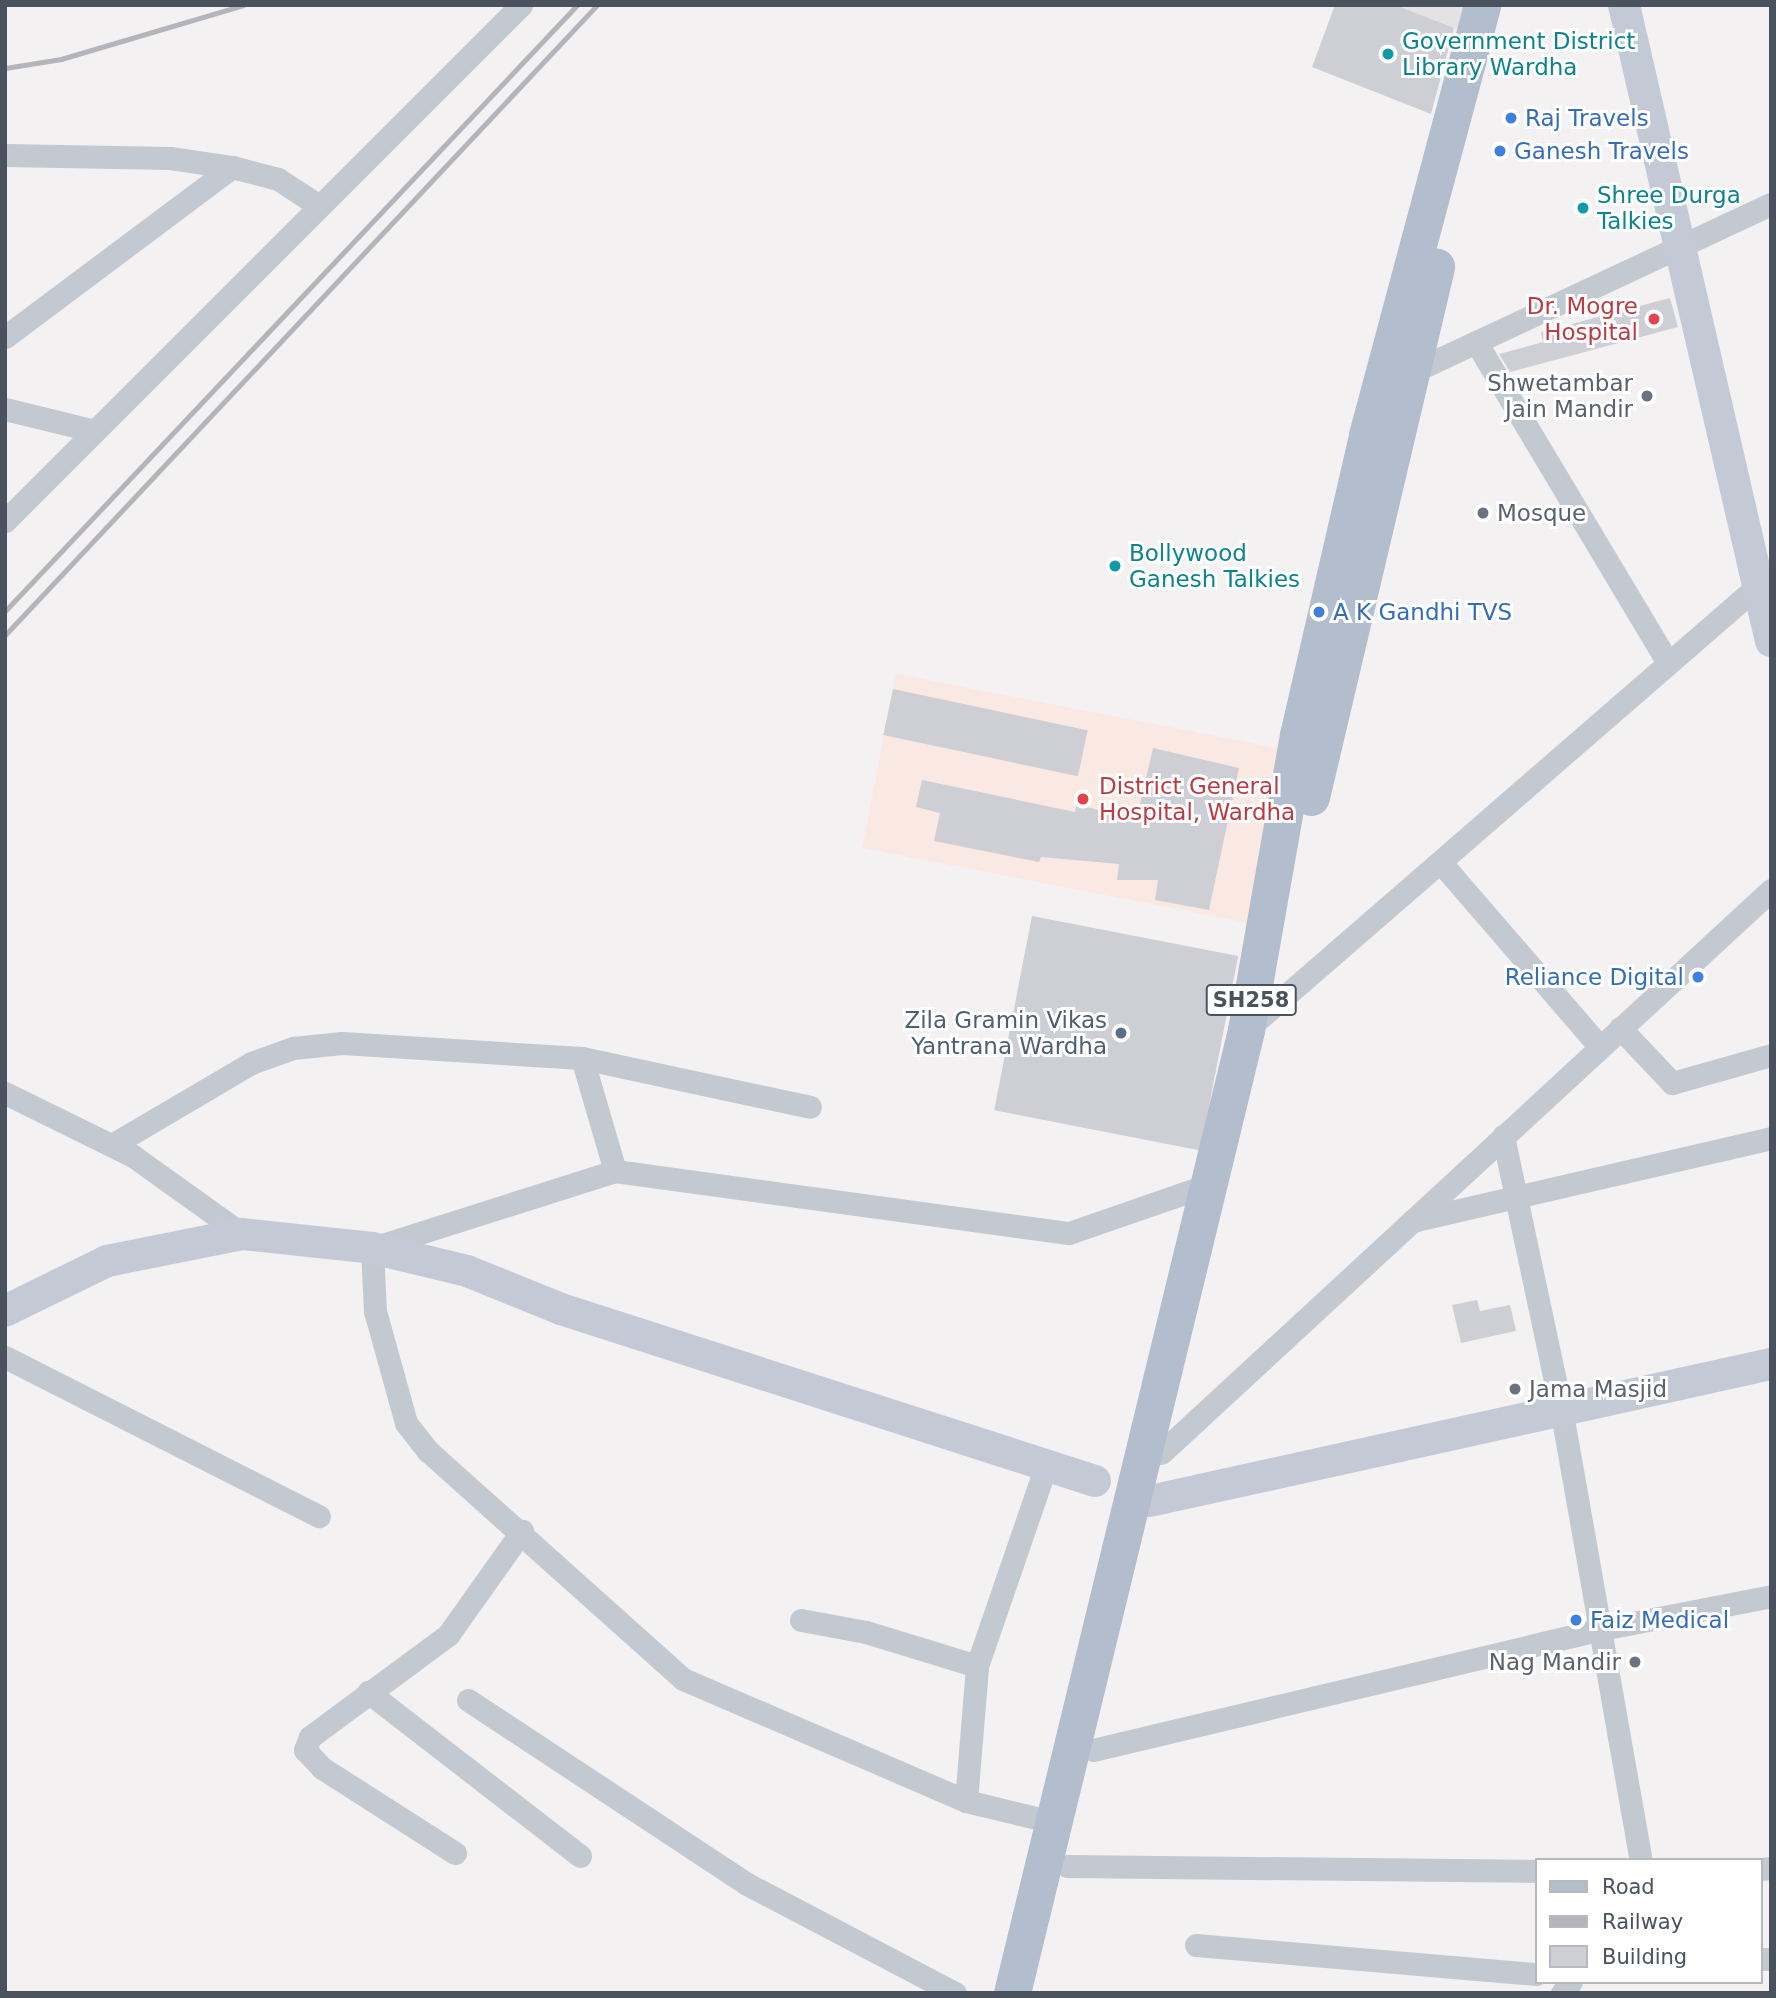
<!DOCTYPE html>
<html>
<head>
<meta charset="utf-8">
<style>
	body { margin:0 }
	#map { position:relative; width:1776px; height:1998px; overflow:hidden; background:#f3f1f1; font-family:"DejaVu Sans",sans-serif }
	div>[style] { position:absolute }
	.education>* { inset:0; background:#e4e2e2 }
	.medical>* { inset:0; background:#fae8e3; transform-origin:0 0 }
	.building>* { inset:0; background:#cecfd5; transform-origin:0 0 }
	.street>* { height:23px; margin:-11.5px; padding:0 11.5px; transform-origin:11.5px; border-radius:11.5px; background:#c2c9d1 }
	.secondary>* { height:32px; margin:-16px; padding:0 16px; transform-origin:16px; border-radius:16px; background:#c3cad6 }
	.primary>* { height:37px; margin:-18.5px; padding:0 18.5px; transform-origin:18.5px; border-radius:18.5px; background:#b2bdcd }
	.rail>* { height:5px; margin:-2.5px; padding:0 2.5px; transform-origin:2.5px; border-radius:2.5px; background:#b3b5ba }
	.dots>* { width:19px; height:19px; translate:-50% -50%; box-sizing:border-box; border:4px solid #fff; border-radius:50% }
	span { translate:-50% -50%; white-space:nowrap; text-align:center; line-height:1.15; -webkit-text-stroke:6px #fff; paint-order:stroke }
	.shield-label span { padding:2px 5px; background:#fff; border:2px solid; border-radius:5px; -webkit-text-stroke-width:0 }
	.shield-label { font-size:21px; color:#49525d; font-weight:700 }
	.culture-label { font-size:23px; color:#0d838f }
	.left { translate:0 -50%; text-align:left }
	.shop-label { font-size:23px; color:#366cbe }
	.right { translate:-100% -50%; text-align:right }
	.health-label { font-size:23px; color:#be3a42 }
	.worship-label { font-size:23px; color:#5b616d }
	.service-label { font-size:23px; color:#4e5e75 }
	.frame { position:absolute; inset:0; border:7px solid #49525d; pointer-events:none }
	.legend { position:absolute; left:1535px; top:1858px; width:228px; height:126px; box-sizing:border-box; background:#fff; border:2px solid #b6babe; margin:0; padding:9px 12px; list-style:none; font-size:21px; color:#49525d }
	.legend li { display:flex; align-items:center; gap:14px; height:35px }
	.legend b { width:35px; border:2px solid #b6babe }
</style>
</head>
<body>
<div id="map">
	<div class="education">
		<div style="clip-path:polygon(1395px 5px,1464px 5px,1458px 30px)"></div>
	</div>
	<div class="medical">
		<div style="left:896px;top:674px;width:417px;height:177px;rotate:11deg"></div>
	</div>
	<div class="building">
		<div style="clip-path:polygon(1335px 5px,1395px 5px,1454px 28px,1431px 114px,1312px 67px)"></div>
		<div style="clip-path:polygon(1670px 298px,1678px 327px,1510px 372px,1499px 354px,1543px 342px,1541px 332px)"></div>
		<div style="left:893px;top:689px;width:199px;height:47px;rotate:12deg"></div>
		<div style="clip-path:polygon(1153px 748px,1239px 768px,1209px 910px,1155px 900px,1158px 880px,1117px 880px,1119px 864px,1041px 857px,1039px 862px,934px 841px,940px 813px,916px 807px,922px 780px,1075px 812px,1077px 804px,1136px 821px)"></div>
		<div style="left:1032px;top:916px;width:210px;height:198px;rotate:11deg"></div>
		<div style="clip-path:polygon(1477px 1300px,1480px 1311px,1510px 1305px,1516px 1331px,1461px 1343px,1452px 1305px)"></div>
	</div>
	<div class="street">
		<div style="left:5px;top:155px;width:165px;rotate:1deg"></div>
		<div style="left:170px;top:158px;width:63px;rotate:8.3deg"></div>
		<div style="left:232px;top:167px;width:48px;rotate:14.6deg"></div>
		<div style="left:278px;top:179px;width:45px;rotate:33.3deg"></div>
		<div style="left:5px;top:337px;width:284px;rotate:-36.8deg"></div>
		<div style="left:1476px;top:342px;width:370px;rotate:59.1deg"></div>
		<div style="left:1412px;top:372px;width:396px;rotate:-25.1deg"></div>
		<div style="left:5px;top:409px;width:89px;rotate:13.7deg"></div>
		<div style="left:5px;top:521px;width:730px;rotate:-45deg"></div>
		<div style="left:1442px;top:864px;width:242px;rotate:49.2deg"></div>
		<div style="left:1620px;top:1028px;width:76px;rotate:46.6deg"></div>
		<div style="left:1672px;top:1083px;width:103px;rotate:-15.8deg"></div>
		<div style="left:1246px;top:1030px;width:691px;rotate:-40.95deg"></div>
		<div style="left:582px;top:1058px;width:118px;rotate:73.7deg"></div>
		<div style="left:615px;top:1171px;width:255px;rotate:162.4deg"></div>
		<div style="left:372px;top:1248px;width:63px;rotate:87.3deg"></div>
		<div style="left:375px;top:1311px;width:116px;rotate:74.5deg"></div>
		<div style="left:406px;top:1423px;width:36px;rotate:52deg"></div>
		<div style="left:428px;top:1451px;width:342px;rotate:41.8deg"></div>
		<div style="left:683px;top:1679px;width:308px;rotate:23.3deg"></div>
		<div style="left:966px;top:1801px;width:89px;rotate:13.6deg"></div>
		<div style="left:5px;top:1093px;width:143px;rotate:26.2deg"></div>
		<div style="left:133px;top:1156px;width:134px;rotate:35.6deg"></div>
		<div style="left:1503px;top:1136px;width:278px;rotate:78deg"></div>
		<div style="left:1561px;top:1408px;width:459px;rotate:80deg"></div>
		<div style="left:112px;top:1145px;width:161px;rotate:-30.5deg"></div>
		<div style="left:251px;top:1063px;width:45px;rotate:-19.7deg"></div>
		<div style="left:293px;top:1048px;width:49px;rotate:-5.8deg"></div>
		<div style="left:342px;top:1043px;width:240px;rotate:3.6deg"></div>
		<div style="left:582px;top:1058px;width:233px;rotate:12.1deg"></div>
		<div style="left:615px;top:1171px;width:458px;rotate:7.8deg"></div>
		<div style="left:1069px;top:1233px;width:147px;rotate:-19.1deg"></div>
		<div style="left:1412px;top:1221px;width:368px;rotate:-13deg"></div>
		<div style="left:5px;top:1357px;width:352px;rotate:26.9deg"></div>
		<div style="left:1161px;top:1453px;width:830px;rotate:-42.71deg"></div>
		<div style="left:801px;top:1620px;width:66px;rotate:10.5deg"></div>
		<div style="left:866px;top:1632px;width:116px;rotate:17deg"></div>
		<div style="left:368px;top:1692px;width:268px;rotate:37.7deg"></div>
		<div style="left:468px;top:1700px;width:334px;rotate:33.4deg"></div>
		<div style="left:747px;top:1884px;width:235px;rotate:27.7deg"></div>
		<div style="left:1093px;top:1750px;width:523px;rotate:-13.37deg"></div>
		<div style="left:1602px;top:1629px;width:172px;rotate:-11deg"></div>
		<div style="left:966px;top:1801px;width:135px;rotate:-85.3deg"></div>
		<div style="left:977px;top:1666px;width:209px;rotate:-71deg"></div>
		<div style="left:455px;top:1853px;width:158px;rotate:-147.4deg"></div>
		<div style="left:322px;top:1768px;width:25px;rotate:-133deg"></div>
		<div style="left:305px;top:1750px;width:14px;rotate:-69deg"></div>
		<div style="left:310px;top:1737px;width:172px;rotate:-36.5deg"></div>
		<div style="left:448px;top:1635px;width:128px;rotate:-54.6deg"></div>
		<div style="left:1067px;top:1866px;width:469px;rotate:0.6deg"></div>
		<div style="left:1760px;top:1869px;width:11px;rotate:-5deg"></div>
		<div style="left:1196px;top:1945px;width:341px;rotate:4.9deg"></div>
		<div style="left:1760px;top:1959px;width:11px"></div>
		<div style="left:1562px;top:1993px;width:14px;rotate:-51deg"></div>
	</div>
	<div class="secondary">
		<div style="left:1624px;top:5px;width:653px;rotate:76.99deg"></div>
		<div style="left:5px;top:1311px;width:114px;rotate:-26.1deg"></div>
		<div style="left:107px;top:1261px;width:138px;rotate:-11.3deg"></div>
		<div style="left:242px;top:1234px;width:131px;rotate:6.1deg"></div>
		<div style="left:372px;top:1248px;width:98px;rotate:13.6deg"></div>
		<div style="left:467px;top:1271px;width:101px;rotate:22deg"></div>
		<div style="left:561px;top:1309px;width:561px;rotate:17.85deg"></div>
		<div style="left:1150px;top:1501px;width:636px;rotate:-12.44deg"></div>
	</div>
	<div class="primary">
		<div style="left:1311px;top:797px;width:545px;rotate:-76.73deg"></div>
		<div style="left:1012px;top:1993px;width:991px;rotate:-76.34deg"></div>
		<div style="left:1246px;top:1030px;width:300px;rotate:-80deg"></div>
		<div style="left:1298px;top:735px;width:308px;rotate:-77deg"></div>
		<div style="left:1367px;top:435px;width:445px;rotate:-75deg"></div>
	</div>
	<div class="rail">
		<div style="left:5px;top:68px;width:57px;rotate:-9.1deg"></div>
		<div style="left:61px;top:59px;width:190px;rotate:-16.5deg"></div>
		<div style="left:5px;top:611px;width:833px;rotate:-46.65deg"></div>
		<div style="left:5px;top:635px;width:865px;rotate:-46.78deg"></div>
	</div>
	<div class="dots">
		<div style="left:1388px;top:54px;background:#0f9aa8"></div>
		<div style="left:1511px;top:118px;background:#3f7fe0"></div>
		<div style="left:1500px;top:151px;background:#3f7fe0"></div>
		<div style="left:1583px;top:208px;background:#0f9aa8"></div>
		<div style="left:1654px;top:319px;background:#e0444e"></div>
		<div style="left:1647px;top:396px;background:#6b7280"></div>
		<div style="left:1483px;top:513px;background:#6b7280"></div>
		<div style="left:1115px;top:566px;background:#0f9aa8"></div>
		<div style="left:1319px;top:612px;background:#3f7fe0"></div>
		<div style="left:1083px;top:799px;background:#e0444e"></div>
		<div style="left:1698px;top:977px;background:#3f7fe0"></div>
		<div style="left:1121px;top:1033px;background:#5c6f8a"></div>
		<div style="left:1515px;top:1389px;background:#6b7280"></div>
		<div style="left:1576px;top:1620px;background:#3f7fe0"></div>
		<div style="left:1635px;top:1662px;background:#6b7280"></div>
	</div>
	<div class="shield-label">
		<span style="left:1251px;top:1000px">SH258</span>
	</div>
	<div class="culture-label">
		<span class="left" style="left:1402px;top:54px">Government District<br>Library Wardha</span>
		<span class="left" style="left:1597px;top:208px">Shree Durga<br>Talkies</span>
		<span class="left" style="left:1129px;top:566px">Bollywood<br>Ganesh Talkies</span>
	</div>
	<div class="shop-label">
		<span class="left" style="left:1525px;top:118px">Raj Travels</span>
		<span class="left" style="left:1514px;top:151px">Ganesh Travels</span>
		<span class="left" style="left:1333px;top:612px">A K Gandhi TVS</span>
		<span class="right" style="left:1684px;top:977px">Reliance Digital</span>
		<span class="left" style="left:1590px;top:1620px">Faiz Medical</span>
	</div>
	<div class="health-label">
		<span class="right" style="left:1638px;top:319px">Dr. Mogre<br>Hospital</span>
		<span class="left" style="left:1099px;top:799px">District General<br>Hospital, Wardha</span>
	</div>
	<div class="worship-label">
		<span class="right" style="left:1633px;top:396px">Shwetambar<br>Jain Mandir</span>
		<span class="left" style="left:1497px;top:513px">Mosque</span>
		<span class="left" style="left:1529px;top:1389px">Jama Masjid</span>
		<span class="right" style="left:1621px;top:1662px">Nag Mandir</span>
	</div>
	<div class="service-label">
		<span class="right" style="left:1107px;top:1033px">Zila Gramin Vikas<br>Yantrana Wardha</span>
	</div>
	<div class="frame"></div>
	<ul class="legend">
	<li><b style="height:9px;background:#b2bdcd"></b>Road</li>
	<li><b style="height:9px;background:#b3b5ba"></b>Railway</li>
	<li><b style="height:19px;background:#cecfd5"></b>Building</li>
	</ul>
</div>
</body>
</html>
